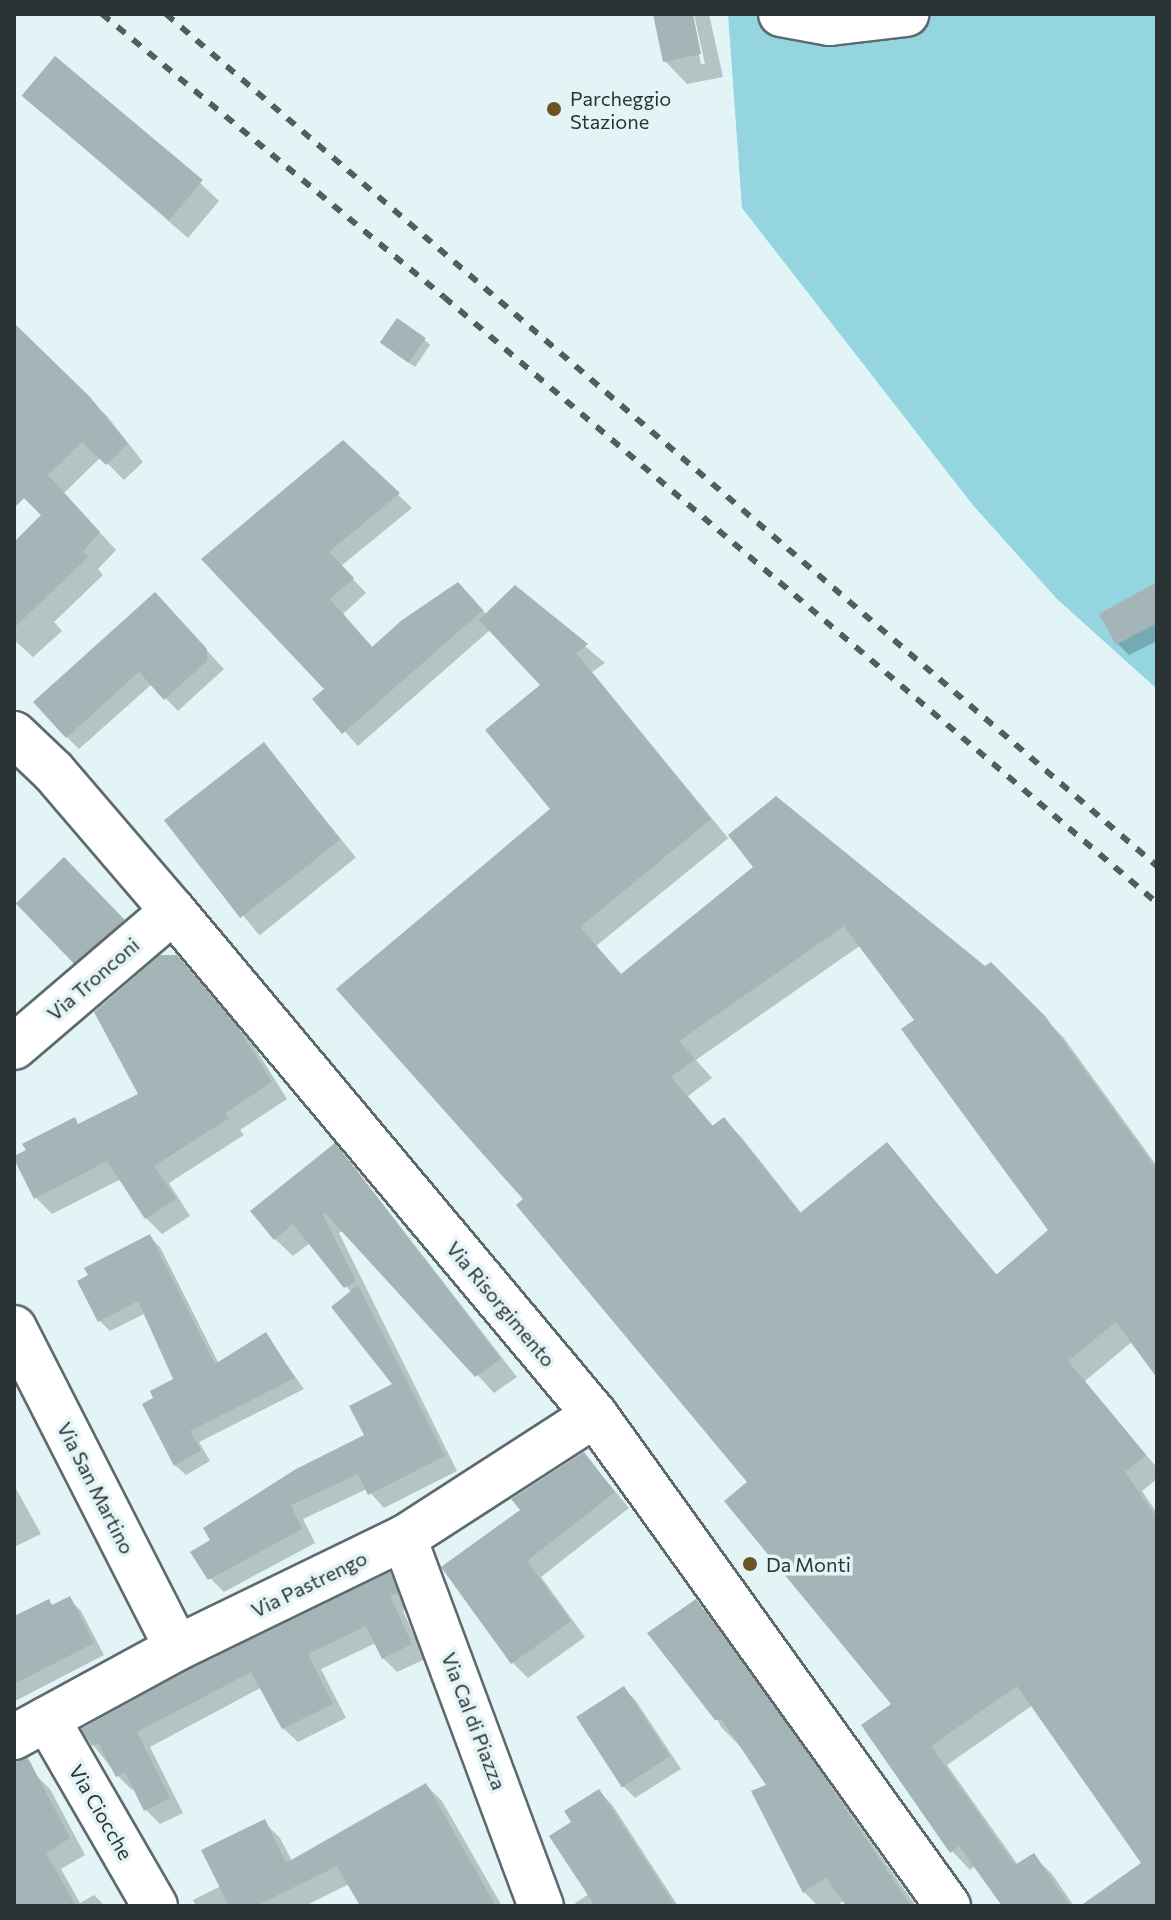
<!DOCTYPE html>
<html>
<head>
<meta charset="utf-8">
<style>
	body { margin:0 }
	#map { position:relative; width:1171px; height:1920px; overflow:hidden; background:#e3f4f7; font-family:Commissioner,sans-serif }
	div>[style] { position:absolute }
	.green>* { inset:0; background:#94d5e0 }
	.shadow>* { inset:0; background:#0003; transform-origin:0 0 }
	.building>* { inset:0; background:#a4b4b7; transform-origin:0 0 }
	.roads { filter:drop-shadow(2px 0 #5d6b6e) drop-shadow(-2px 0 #5d6b6e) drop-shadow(0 2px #5d6b6e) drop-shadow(0 -2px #5d6b6e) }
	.minor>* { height:44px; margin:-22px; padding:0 22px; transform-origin:22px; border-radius:22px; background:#fff }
	.rail>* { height:6px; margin-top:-3px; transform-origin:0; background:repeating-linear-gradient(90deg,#545d5e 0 10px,transparent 0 20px) }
	.dots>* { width:22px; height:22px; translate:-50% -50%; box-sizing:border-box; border:4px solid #e3f4f7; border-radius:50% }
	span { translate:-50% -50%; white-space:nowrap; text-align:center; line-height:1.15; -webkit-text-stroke:7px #e3f4f7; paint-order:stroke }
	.poi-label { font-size:20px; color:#2c3334 }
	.left { translate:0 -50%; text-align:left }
	.street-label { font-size:20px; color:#2c3334 }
	.frame { position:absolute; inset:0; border:16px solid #2c3334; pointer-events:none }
</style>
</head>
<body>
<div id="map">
	<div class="green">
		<div style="clip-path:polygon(728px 14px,1157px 14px,1157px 689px,1057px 599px,972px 504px,742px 208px)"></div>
	</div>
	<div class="shadow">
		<div style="clip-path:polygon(655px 14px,690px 14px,701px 64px,705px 64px,694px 14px,709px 14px,723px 77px,687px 84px,665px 61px)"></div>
		<div style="clip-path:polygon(24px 96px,200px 183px,219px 201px,188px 238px)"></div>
		<div style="clip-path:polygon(14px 326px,107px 416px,143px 462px,124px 480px,101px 457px,64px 493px,116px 550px,98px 569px,103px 575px,54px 622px,62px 631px,33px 657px,14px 640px,14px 545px,44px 516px,14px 488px)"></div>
		<div style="clip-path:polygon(424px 339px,430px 345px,415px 367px,394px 353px)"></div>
		<div style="clip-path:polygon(evenodd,343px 442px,412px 508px,341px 566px,366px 593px,343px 614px,373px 648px,472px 598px,487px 615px,516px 588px,605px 663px,592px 672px,728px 838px,776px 799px,985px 969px,991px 964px,1063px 1037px,1157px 1166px,1157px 1375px,1133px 1341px,1085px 1381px,1157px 1468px,1157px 1479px,1142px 1491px,1157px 1513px,1157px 1906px,1083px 1906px,1144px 1863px,1033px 1705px,947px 1765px,1018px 1865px,1033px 1856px,1052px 1874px,1074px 1906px,1004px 1906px,975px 1866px,970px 1870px,952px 1851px,894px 1704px,750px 1482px,526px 1200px,553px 809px,543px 685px,490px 630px,358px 746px,315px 699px,327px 689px,204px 559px,343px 442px,731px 836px,756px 867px,622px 975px,596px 946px,731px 836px,343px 442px,861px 945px,916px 1021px,1051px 1230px,998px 1276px,887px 1144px,802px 1214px,742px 1138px,723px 1119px,714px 1127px,688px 1096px,712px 1078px,696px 1060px,861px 945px)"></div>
		<div style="clip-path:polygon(1157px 585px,1157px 641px,1129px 655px,1118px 644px)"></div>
		<div style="clip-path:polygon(167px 607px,224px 669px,178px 711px,152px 684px,79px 749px,67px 737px)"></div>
		<div style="left:264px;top:744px;width:146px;height:124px;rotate:51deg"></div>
		<div style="left:64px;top:860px;width:102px;height:63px;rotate:46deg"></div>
		<div style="clip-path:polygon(177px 957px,253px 1045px,287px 1099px,240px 1130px,244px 1135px,169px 1183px,190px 1216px,162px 1234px,146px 1218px,121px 1179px,52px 1214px,36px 1198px,74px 1120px,80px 1126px,140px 1095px)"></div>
		<div style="clip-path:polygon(334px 1146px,352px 1164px,517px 1377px,494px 1393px,344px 1230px,339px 1233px,457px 1471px,384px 1508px,367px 1489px,303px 1519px,315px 1543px,224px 1592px,210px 1578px,367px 1436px,395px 1384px,352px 1293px,310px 1243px,293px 1256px,275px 1239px)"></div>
		<div style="clip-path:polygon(150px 1237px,160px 1247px,219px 1364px,265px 1334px,304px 1389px,199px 1442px,210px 1461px,186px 1475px,175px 1465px,176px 1380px,146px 1313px,110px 1331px,100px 1321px)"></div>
		<div style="clip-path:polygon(584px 1454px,629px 1508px,541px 1577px,585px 1637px,528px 1678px,513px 1663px,444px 1567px,523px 1510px)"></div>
		<div style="clip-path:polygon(14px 1485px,41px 1534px,14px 1547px)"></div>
		<div style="clip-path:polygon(390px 1575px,404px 1589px,411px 1607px,403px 1611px,425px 1659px,397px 1672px,383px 1658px,376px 1643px,321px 1669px,346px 1718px,298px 1742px,283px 1728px,262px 1687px,150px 1747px,183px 1813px,160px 1824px,146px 1810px,135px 1788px,132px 1790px,118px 1776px,93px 1745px)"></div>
		<div style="clip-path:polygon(69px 1599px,81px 1611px,104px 1655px,15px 1701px,14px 1619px,49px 1601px,54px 1607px)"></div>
		<div style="clip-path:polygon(696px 1601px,717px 1623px,916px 1906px,849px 1906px,845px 1900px,836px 1906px,818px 1906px,804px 1892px,769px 1786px,742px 1748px,721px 1727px,713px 1711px)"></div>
		<div style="clip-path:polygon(624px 1688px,636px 1701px,681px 1769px,635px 1798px,623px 1786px)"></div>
		<div style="clip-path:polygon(34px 1773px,50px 1789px,85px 1855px,61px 1869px,80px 1903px,94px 1895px,105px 1906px,14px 1906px,14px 1784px)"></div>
		<div style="clip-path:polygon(426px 1785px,442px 1801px,502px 1906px,362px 1906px,349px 1884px,305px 1906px,196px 1906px,193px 1900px,221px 1886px,264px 1822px,280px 1838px,292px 1861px)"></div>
		<div style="clip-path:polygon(599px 1791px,613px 1806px,678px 1906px,577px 1906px,575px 1903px,589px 1894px,573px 1822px)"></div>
	</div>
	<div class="building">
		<div style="clip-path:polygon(653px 14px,693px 14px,701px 54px,663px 62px)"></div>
		<div style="left:55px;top:56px;width:193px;height:52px;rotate:40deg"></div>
		<div style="left:397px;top:318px;width:35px;height:30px;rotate:35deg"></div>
		<div style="clip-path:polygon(14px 323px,90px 397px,128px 444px,106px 465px,82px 442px,48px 475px,100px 532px,83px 551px,88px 557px,14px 628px,14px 542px,41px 515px,24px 498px,14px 508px)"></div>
		<div style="clip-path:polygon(343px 440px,400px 493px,329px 552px,354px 578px,330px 599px,372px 647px,402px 620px,458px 582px,483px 610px,342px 734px,312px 699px,324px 689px,201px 559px)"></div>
		<div style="clip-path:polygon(1157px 582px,1157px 623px,1116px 645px,1099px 614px)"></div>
		<div style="clip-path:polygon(evenodd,515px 585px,588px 644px,576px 653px,711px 819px,580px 927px,621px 974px,753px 867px,728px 835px,776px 796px,985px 966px,991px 962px,1045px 1016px,1157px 1170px,1157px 1378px,1116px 1322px,1068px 1361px,1146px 1455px,1125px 1472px,1157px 1518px,1157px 1906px,1080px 1906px,1141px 1863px,1017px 1686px,931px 1746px,1015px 1865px,1034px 1853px,1070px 1906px,1002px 1906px,959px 1846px,950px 1853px,861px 1725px,891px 1704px,724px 1501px,747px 1482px,516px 1205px,523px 1199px,336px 989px,550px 809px,485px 730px,540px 685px,479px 620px,515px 585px,844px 926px,914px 1020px,901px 1029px,1048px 1230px,996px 1275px,887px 1142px,800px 1213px,724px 1117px,712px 1126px,671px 1077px,695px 1059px,679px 1041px,844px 926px)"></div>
		<div style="clip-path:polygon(155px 592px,207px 649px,207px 661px,164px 700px,139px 672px,66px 738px,33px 702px)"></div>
		<div style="left:264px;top:742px;width:124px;height:127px;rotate:52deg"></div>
		<div style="left:64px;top:857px;width:87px;height:67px;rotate:46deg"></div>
		<div style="clip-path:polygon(160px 955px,177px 955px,237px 1026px,272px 1082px,225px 1113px,229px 1118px,154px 1166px,176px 1199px,145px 1219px,107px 1161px,34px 1199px,14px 1159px,14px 1156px,26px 1150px,22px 1144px,75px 1117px,78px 1124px,138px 1094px,94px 1012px)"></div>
		<div style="clip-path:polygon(335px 1143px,501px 1359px,475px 1377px,325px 1213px,323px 1215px,356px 1281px,344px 1288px,293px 1224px,274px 1240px,250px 1211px)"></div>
		<div style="clip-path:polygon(150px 1234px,215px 1364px,266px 1332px,295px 1378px,190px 1431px,201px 1450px,174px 1466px,142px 1404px,153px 1398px,150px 1391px,173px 1379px,138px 1301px,98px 1322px,77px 1281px,88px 1275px,84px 1268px)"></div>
		<div style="clip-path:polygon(358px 1285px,445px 1456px,368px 1495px,358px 1474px,291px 1505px,302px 1529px,208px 1580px,190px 1552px,210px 1540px,203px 1528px,296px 1469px,364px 1435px,349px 1406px,392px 1384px,331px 1307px)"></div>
		<div style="clip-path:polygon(584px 1452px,615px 1492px,527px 1561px,571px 1621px,511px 1664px,441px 1567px,520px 1510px,511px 1499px)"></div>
		<div style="clip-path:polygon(390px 1572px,398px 1593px,390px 1596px,412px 1644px,382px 1659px,366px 1626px,308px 1654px,333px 1704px,282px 1729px,251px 1672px,137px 1732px,170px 1798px,144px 1811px,125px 1772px,116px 1777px,98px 1743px,92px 1746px,81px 1729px,188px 1670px)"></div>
		<div style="clip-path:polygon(70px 1596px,94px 1643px,14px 1684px,14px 1616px,49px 1599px,52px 1605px)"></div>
		<div style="clip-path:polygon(696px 1599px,816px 1765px,911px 1906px,846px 1906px,826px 1877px,803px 1893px,751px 1791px,766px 1785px,722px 1720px,715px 1720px,647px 1633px)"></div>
		<div style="left:624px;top:1686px;width:84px;height:57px;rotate:57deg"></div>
		<div style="clip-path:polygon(28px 1758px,70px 1838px,46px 1853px,76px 1906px,14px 1906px,14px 1762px)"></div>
		<div style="clip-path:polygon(426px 1783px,496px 1906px,360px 1906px,337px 1866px,256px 1906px,229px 1906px,201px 1850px,265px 1819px,286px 1863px)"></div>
		<div style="clip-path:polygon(599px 1789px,675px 1906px,595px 1906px,549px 1836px,571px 1822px,564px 1811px)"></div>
	</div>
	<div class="roads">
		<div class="minor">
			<div style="left:781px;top:14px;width:50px;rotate:10.4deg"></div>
			<div style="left:830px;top:23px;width:77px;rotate:-6.8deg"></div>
			<div style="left:14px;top:734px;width:54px;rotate:43.5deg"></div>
			<div style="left:53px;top:771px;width:184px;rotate:49.4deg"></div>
			<div style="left:173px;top:911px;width:657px;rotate:50.06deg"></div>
			<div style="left:595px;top:1415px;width:605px;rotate:54.29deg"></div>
			<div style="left:14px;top:1047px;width:209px;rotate:-40.5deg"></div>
			<div style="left:14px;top:1328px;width:359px;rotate:63deg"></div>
			<div style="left:404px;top:1538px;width:393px;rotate:69.6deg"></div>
			<div style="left:47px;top:1719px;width:216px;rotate:60deg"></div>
			<div style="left:14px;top:1737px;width:186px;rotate:-28.6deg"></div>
			<div style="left:177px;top:1648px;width:252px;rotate:-25.9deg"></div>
			<div style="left:404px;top:1538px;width:227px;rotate:-32.8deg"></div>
		</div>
	</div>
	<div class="rail">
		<div style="left:102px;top:14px;width:444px;rotate:39.6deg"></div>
		<div style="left:444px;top:297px;width:936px;rotate:40.36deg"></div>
		<div style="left:166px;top:14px;width:1307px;rotate:40.69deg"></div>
	</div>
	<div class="dots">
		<div style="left:554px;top:109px;background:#6b5424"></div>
		<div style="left:750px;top:1564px;background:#6b5424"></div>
	</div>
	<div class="poi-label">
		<span class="left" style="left:570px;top:110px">Parcheggio<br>Stazione</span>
		<span class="left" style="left:766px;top:1564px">Da Monti</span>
	</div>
	<div class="street-label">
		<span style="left:93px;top:979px;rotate:-41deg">Via Tronconi</span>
		<span style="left:501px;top:1304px;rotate:50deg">Via Risorgimento</span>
		<span style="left:96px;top:1488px;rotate:63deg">Via San Martino</span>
		<span style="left:309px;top:1584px;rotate:-26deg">Via Pastrengo</span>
		<span style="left:474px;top:1721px;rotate:69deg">Via Cal di Piazza</span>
		<span style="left:101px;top:1812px;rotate:60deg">Via Ciocche</span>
	</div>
	<div class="frame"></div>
</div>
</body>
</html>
